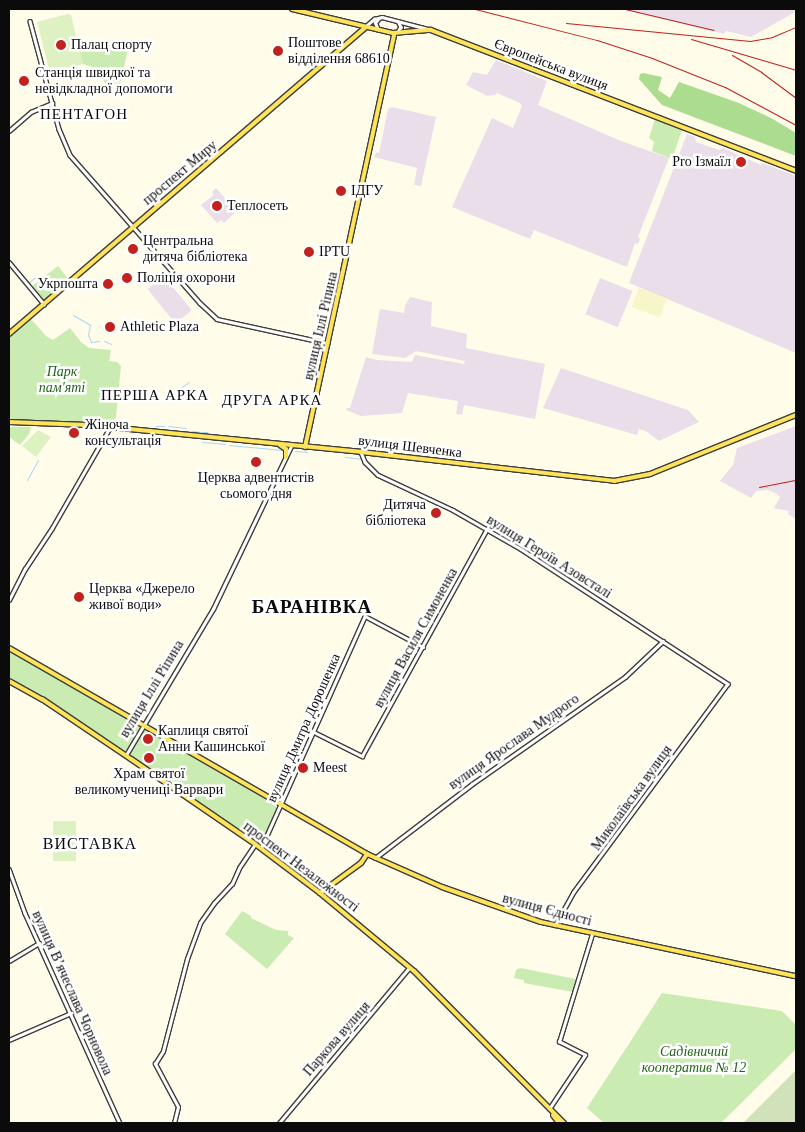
<!DOCTYPE html>
<html>
<head>
<meta charset="utf-8">
<style>
	body { margin:0 }
	#map { position:relative; width:805px; height:1132px; overflow:hidden; background:#fffce9; font-family:"Times New Roman",serif }
	div>[style] { position:absolute }
	.industrial>* { inset:0; background:#eadeeb; transform-origin:0 0 }
	.farmland>* { inset:0; background:#f6f6c8; transform-origin:0 0 }
	.green>* { inset:0; background:#caebb1; transform-origin:0 0 }
	.forest>* { inset:0; background:#acdc8f }
	.cemetery>* { inset:0; background:#d1e1ba }
	.pitch>* { inset:0; background:#def1c3; transform-origin:0 0 }
	.stream>* { height:1px; margin:-0.5px; padding:0 0.5px; transform-origin:0.5px; border-radius:0.5px; background:#aad5f9 }
	.roads { filter:drop-shadow(1px 0 #3e3e3e) drop-shadow(-1px 0 #3e3e3e) drop-shadow(0 1px #3e3e3e) drop-shadow(0 -1px #3e3e3e) }
	.minor>* { height:2.5px; margin:-1.25px; padding:0 1.25px; transform-origin:1.25px; border-radius:1.25px; background:#fff }
	.major>* { height:4px; margin:-2px; padding:0 2px; transform-origin:2px; border-radius:2px; background:#ffe459 }
	.rail>* { height:1px; margin:-0.5px; padding:0 0.5px; transform-origin:0.5px; border-radius:0.5px; background:#c1221d }
	.dots>* { width:14px; height:14px; translate:-50% -50%; box-sizing:border-box; border:2px solid #fff; border-radius:50% }
	span { translate:-50% -50%; white-space:nowrap; text-align:center; line-height:1.15; -webkit-text-stroke:5px #fff; paint-order:stroke }
	.poi-label { font-size:14px; color:#0b0b0b }
	.left { translate:0 -50%; text-align:left }
	.right { translate:-100% -50%; text-align:right }
	.street-label { font-size:14px; color:#0b0b0b }
	.park-label { font-size:14px; color:#226519; font-style:italic }
	.neighbourhood-label { font-size:15px; color:#0b0b0b; letter-spacing:1px }
	.quarter-label { font-size:16px; color:#0b0b0b; letter-spacing:1px }
	.district-label { font-size:19px; color:#0b0b0b; font-weight:700; letter-spacing:1px }
	.frame { position:absolute; inset:0; border:10px solid #0b0b0b; pointer-events:none }
</style>
</head>
<body>
<div id="map">
	<div class="industrial">
		<div style="clip-path:polygon(621px 9px,793px 9px,795px 12px,751px 37px,726px 31px,724px 34px)"></div>
		<div style="clip-path:polygon(496px 60px,547px 81px,538px 105px,621px 141px,669px 158px,638px 237px,640px 239px,638px 244px,635px 243px,627px 267px,534px 230px,530px 239px,452px 207px,492px 118px,513px 128px,522px 106px,520px 103px,497px 93px,495px 95px,487px 96px,466px 85px,473px 72px,487px 75px)"></div>
		<div style="clip-path:polygon(392px 107px,436px 117px,421px 186px,414px 185px,417px 168px,374px 157px,376px 152px,379px 153px,388px 109px)"></div>
		<div style="clip-path:polygon(687px 134px,695px 137px,696px 142px,719px 150px,723px 148px,761px 165px,762px 163px,796px 176px,796px 353px,629px 283px)"></div>
		<div style="clip-path:polygon(216px 188px,232px 206px,238px 210px,224px 223px,221px 220px,217px 223px,201px 205px,214px 195px,212px 192px)"></div>
		<div style="left:164px;top:276px;width:44px;height:21px;rotate:51deg"></div>
		<div style="left:600px;top:278px;width:35px;height:39px;rotate:22deg"></div>
		<div style="clip-path:polygon(410px 297px,432px 302px,431px 326px,467px 334px,466px 348px,545px 364px,535px 419px,464px 405px,462px 415px,456px 414px,458px 401px,408px 393px,402px 413px,361px 416px,346px 410px,347px 408px,350px 408px,366px 357px,377px 360px,412px 362px,415px 355px,464px 364px,465px 361px,416px 351px,405px 358px,372px 354px,380px 309px,404px 313px,405px 306px)"></div>
		<div style="clip-path:polygon(561px 368px,688px 410px,699px 422px,659px 441px,646px 431px,639px 429px,637px 435px,543px 408px)"></div>
		<div style="clip-path:polygon(796px 426px,796px 519px,788px 514px,789px 511px,774px 508px,780px 497px,777px 494px,768px 490px,756px 491px,751px 498px,720px 481px,733px 465px,737px 448px)"></div>
	</div>
	<div class="farmland">
		<div style="left:639px;top:288px;width:30px;height:20px;rotate:21deg"></div>
	</div>
	<div class="green">
		<div style="clip-path:polygon(120px 41px,129px 44px,120px 85px,106px 84px,92px 67px,83px 64px,77px 42px,118px 50px)"></div>
		<div style="clip-path:polygon(655px 119px,682px 130px,672px 159px,652px 151px,654px 142px,649px 138px)"></div>
		<div style="left:58px;top:266px;width:18px;height:32px;rotate:52deg"></div>
		<div style="clip-path:polygon(31px 319px,46px 336px,53px 340px,70px 328px,81px 342px,89px 348px,111px 350px,109px 361px,117px 362px,121px 366px,116px 417px,112px 424px,9px 420px,9px 338px)"></div>
		<div style="clip-path:polygon(9px 427px,31px 427px,29px 434px,20px 445px,9px 437px)"></div>
		<div style="clip-path:polygon(9px 650px,140px 726px,127px 750px,121px 751px,43px 697px,9px 679px)"></div>
		<div style="clip-path:polygon(144px 729px,275px 803px,277px 810px,261px 843px,257px 844px,131px 757px,130px 751px)"></div>
		<div style="clip-path:polygon(242px 911px,251px 916px,251px 918px,276px 930px,288px 931px,288px 935px,294px 938px,267px 969px,225px 934px)"></div>
		<div style="clip-path:polygon(520px 968px,576px 979px,573px 992px,524px 983px,524px 980px,514px 978px,516px 970px)"></div>
		<div style="clip-path:polygon(662px 993px,782px 1011px,796px 1025px,796px 1049px,721px 1123px,604px 1123px,587px 1108px)"></div>
	</div>
	<div class="forest">
		<div style="clip-path:polygon(643px 73px,662px 77px,658px 90px,670px 98px,679px 82px,739px 103px,771px 118px,796px 133px,796px 156px,662px 105px,639px 79px,640px 74px)"></div>
	</div>
	<div class="cemetery">
		<div style="clip-path:polygon(796px 1070px,796px 1123px,743px 1123px)"></div>
	</div>
	<div class="pitch">
		<div style="clip-path:polygon(68px 14px,71px 15px,83px 64px,50px 73px,37px 22px)"></div>
		<div style="clip-path:polygon(38px 430px,51px 437px,36px 457px,22px 446px)"></div>
		<div style="left:53px;top:821px;width:23px;height:40px"></div>
	</div>
	<div class="stream">
		<div style="left:28px;top:283px;width:11px;rotate:-38deg"></div>
		<div style="left:73px;top:315px;width:20px;rotate:30deg"></div>
		<div style="left:90px;top:325px;width:10px;rotate:101deg"></div>
		<div style="left:88px;top:335px;width:8px;rotate:67deg"></div>
		<div style="left:91px;top:342px;width:8px;rotate:-7deg"></div>
		<div style="left:104px;top:341px;width:8px;rotate:23deg"></div>
		<div style="left:179px;top:389px;width:12px;rotate:-35deg"></div>
		<div style="left:156px;top:426px;width:8px"></div>
		<div style="left:168px;top:426px;width:18px;rotate:6deg"></div>
		<div style="left:191px;top:431px;width:10px;rotate:6deg"></div>
		<div style="left:202px;top:432px;width:5px"></div>
		<div style="left:202px;top:442px;width:23px;rotate:5deg"></div>
		<div style="left:229px;top:445px;width:53px;rotate:5.4deg"></div>
		<div style="left:295px;top:451px;width:12px;rotate:5deg"></div>
		<div style="left:345px;top:457px;width:17px;rotate:7deg"></div>
		<div style="left:27px;top:480px;width:23px;rotate:-61deg"></div>
	</div>
	<div class="roads">
		<div class="minor">
			<div style="left:30px;top:21px;width:112px;rotate:75deg"></div>
			<div style="left:59px;top:129px;width:28px;rotate:67deg"></div>
			<div style="left:70px;top:155px;width:197px;rotate:48.7deg"></div>
			<div style="left:200px;top:303px;width:23px;rotate:43deg"></div>
			<div style="left:217px;top:319px;width:113px;rotate:12.3deg"></div>
			<div style="left:398px;top:21px;width:7px;rotate:63deg"></div>
			<div style="left:401px;top:27px;width:6px;rotate:121deg"></div>
			<div style="left:366px;top:26px;width:11px;rotate:-41deg"></div>
			<div style="left:374px;top:19px;width:8px;rotate:-14deg"></div>
			<div style="left:382px;top:17px;width:48px;rotate:14.6deg"></div>
			<div style="left:378px;top:30px;width:8px;rotate:-113deg"></div>
			<div style="left:375px;top:23px;width:6px;rotate:-51deg"></div>
			<div style="left:9px;top:131px;width:29px;rotate:-41deg"></div>
			<div style="left:31px;top:112px;width:23px;rotate:-23deg"></div>
			<div style="left:9px;top:262px;width:55px;rotate:50.2deg"></div>
			<div style="left:361px;top:452px;width:11px;rotate:68deg"></div>
			<div style="left:365px;top:462px;width:18px;rotate:45deg"></div>
			<div style="left:378px;top:475px;width:83px;rotate:25deg"></div>
			<div style="left:453px;top:510px;width:78px;rotate:29.8deg"></div>
			<div style="left:521px;top:549px;width:247px;rotate:33.1deg"></div>
			<div style="left:728px;top:684px;width:259px;rotate:126.5deg"></div>
			<div style="left:574px;top:892px;width:38px;rotate:119deg"></div>
			<div style="left:9px;top:600px;width:35px;rotate:-63deg"></div>
			<div style="left:25px;top:569px;width:49px;rotate:-56.6deg"></div>
			<div style="left:52px;top:528px;width:116px;rotate:-60.1deg"></div>
			<div style="left:314px;top:732px;width:54px;rotate:26.6deg"></div>
			<div style="left:362px;top:756px;width:259px;rotate:-61.2deg"></div>
			<div style="left:126px;top:755px;width:170px;rotate:-59.2deg"></div>
			<div style="left:213px;top:609px;width:181px;rotate:-64.4deg"></div>
			<div style="left:261px;top:848px;width:254px;rotate:-65.9deg"></div>
			<div style="left:365px;top:616px;width:66px;rotate:28.1deg"></div>
			<div style="left:375px;top:858px;width:122px;rotate:-37.3deg"></div>
			<div style="left:472px;top:784px;width:187px;rotate:-35deg"></div>
			<div style="left:625px;top:677px;width:52px;rotate:-43.5deg"></div>
			<div style="left:9px;top:869px;width:47px;rotate:70deg"></div>
			<div style="left:25px;top:913px;width:230px;rotate:65.7deg"></div>
			<div style="left:9px;top:961px;width:35px;rotate:-31deg"></div>
			<div style="left:9px;top:1040px;width:68px;rotate:-23.5deg"></div>
			<div style="left:549px;top:1109px;width:65px;rotate:-56.3deg"></div>
			<div style="left:585px;top:1055px;width:29px;rotate:-153deg"></div>
			<div style="left:559px;top:1042px;width:113px;rotate:-73deg"></div>
			<div style="left:174px;top:1123px;width:16px;rotate:-76deg"></div>
			<div style="left:178px;top:1107px;width:49px;rotate:-118.1deg"></div>
			<div style="left:155px;top:1064px;width:15px;rotate:-58deg"></div>
			<div style="left:163px;top:1051px;width:95px;rotate:-75.4deg"></div>
			<div style="left:187px;top:959px;width:38px;rotate:-70deg"></div>
			<div style="left:200px;top:923px;width:24px;rotate:-55deg"></div>
			<div style="left:214px;top:903px;width:26px;rotate:-47deg"></div>
			<div style="left:232px;top:884px;width:17px;rotate:-66deg"></div>
			<div style="left:239px;top:868px;width:29px;rotate:-56deg"></div>
			<div style="left:279px;top:1123px;width:202px;rotate:-50deg"></div>
		</div>
		<div class="major">
			<div style="left:292px;top:9px;width:104px;rotate:13.4deg"></div>
			<div style="left:393px;top:33px;width:38px;rotate:-5deg"></div>
			<div style="left:431px;top:30px;width:391px;rotate:21.1deg"></div>
			<div style="left:9px;top:334px;width:469px;rotate:-40.7deg"></div>
			<div style="left:9px;top:422px;width:79px;rotate:2.2deg"></div>
			<div style="left:88px;top:425px;width:274px;rotate:5.6deg"></div>
			<div style="left:361px;top:452px;width:255px;rotate:6.5deg"></div>
			<div style="left:614px;top:481px;width:37px;rotate:-11deg"></div>
			<div style="left:650px;top:474px;width:157px;rotate:-22deg"></div>
			<div style="left:280px;top:445px;width:7px;rotate:34deg"></div>
			<div style="left:286px;top:449px;width:8px;rotate:90deg"></div>
			<div style="left:305px;top:447px;width:422px;rotate:-77.8deg"></div>
			<div style="left:9px;top:648px;width:413px;rotate:29.9deg"></div>
			<div style="left:367px;top:854px;width:82px;rotate:23.7deg"></div>
			<div style="left:442px;top:887px;width:105px;rotate:19.5deg"></div>
			<div style="left:541px;top:922px;width:261px;rotate:12deg"></div>
			<div style="left:9px;top:681px;width:38px;rotate:29deg"></div>
			<div style="left:42px;top:699px;width:107px;rotate:34deg"></div>
			<div style="left:131px;top:759px;width:150px;rotate:34.4deg"></div>
			<div style="left:255px;top:844px;width:81px;rotate:37deg"></div>
			<div style="left:320px;top:893px;width:122px;rotate:39.7deg"></div>
			<div style="left:414px;top:971px;width:214px;rotate:45.4deg"></div>
			<div style="left:320px;top:893px;width:51px;rotate:-36.2deg"></div>
			<div style="left:361px;top:863px;width:11px;rotate:-56deg"></div>
			<div style="left:553px;top:1115px;width:10px;rotate:53deg"></div>
		</div>
	</div>
	<div class="rail">
		<div style="left:475px;top:9px;width:126px;rotate:14.3deg"></div>
		<div style="left:597px;top:40px;width:58px;rotate:18.1deg"></div>
		<div style="left:652px;top:58px;width:79px;rotate:21.7deg"></div>
		<div style="left:725px;top:87px;width:81px;rotate:28.2deg"></div>
		<div style="left:513px;top:9px;width:36px"></div>
		<div style="left:625px;top:9px;width:91px;rotate:13.3deg"></div>
		<div style="left:566px;top:23px;width:185px;rotate:5.6deg"></div>
		<div style="left:750px;top:41px;width:22px;rotate:-10deg"></div>
		<div style="left:772px;top:37px;width:26px;rotate:-23deg"></div>
		<div style="left:691px;top:39px;width:109px;rotate:16.4deg"></div>
		<div style="left:732px;top:55px;width:34px;rotate:30deg"></div>
		<div style="left:761px;top:72px;width:44px;rotate:36.6deg"></div>
		<div style="left:759px;top:487px;width:38px;rotate:-11deg"></div>
	</div>
	<div class="dots">
		<div style="left:61px;top:45px;background:#c1221d"></div>
		<div style="left:278px;top:51px;background:#c1221d"></div>
		<div style="left:24px;top:81px;background:#c1221d"></div>
		<div style="left:741px;top:162px;background:#c1221d"></div>
		<div style="left:341px;top:191px;background:#c1221d"></div>
		<div style="left:217px;top:206px;background:#c1221d"></div>
		<div style="left:133px;top:249px;background:#c1221d"></div>
		<div style="left:309px;top:252px;background:#c1221d"></div>
		<div style="left:127px;top:278px;background:#c1221d"></div>
		<div style="left:108px;top:284px;background:#c1221d"></div>
		<div style="left:110px;top:327px;background:#c1221d"></div>
		<div style="left:74px;top:433px;background:#c1221d"></div>
		<div style="left:256px;top:462px;background:#c1221d"></div>
		<div style="left:436px;top:513px;background:#c1221d"></div>
		<div style="left:79px;top:597px;background:#c1221d"></div>
		<div style="left:148px;top:739px;background:#c1221d"></div>
		<div style="left:149px;top:758px;background:#c1221d"></div>
		<div style="left:303px;top:768px;background:#c1221d"></div>
	</div>
	<div class="poi-label">
		<span class="left" style="left:288px;top:51px">Поштове<br>відділення 68610</span>
		<span class="left" style="left:71px;top:45px">Палац спорту</span>
		<span class="left" style="left:35px;top:81px">Станція швидкої та<br>невідкладної допомоги</span>
		<span class="right" style="left:731px;top:162px">Pro Ізмаїл</span>
		<span class="left" style="left:351px;top:191px">ІДГУ</span>
		<span class="left" style="left:227px;top:206px">Теплосеть</span>
		<span class="left" style="left:143px;top:249px">Центральна<br>дитяча бібліотека</span>
		<span class="left" style="left:319px;top:252px">IPTU</span>
		<span class="left" style="left:137px;top:278px">Поліція охорони</span>
		<span class="right" style="left:98px;top:284px">Укрпошта</span>
		<span class="left" style="left:120px;top:327px">Athletic Plaza</span>
		<span class="left" style="left:85px;top:433px">Жіноча<br>консультація</span>
		<span style="left:256px;top:486px">Церква адвентистів<br>сьомого дня</span>
		<span class="right" style="left:426px;top:513px">Дитяча<br>бібліотека</span>
		<span class="left" style="left:89px;top:597px">Церква «Джерело<br>живої води»</span>
		<span class="left" style="left:158px;top:739px">Каплиця cвятої<br>Анни Кашинської</span>
		<span class="left" style="left:313px;top:768px">Meest</span>
		<span style="left:149px;top:782px">Храм святої<br>великомучениці Варвари</span>
	</div>
	<div class="street-label">
		<span style="left:551px;top:65px;rotate:21deg">Європейська вулиця</span>
		<span style="left:180px;top:173px;rotate:-40deg">проспект Миру</span>
		<span style="left:321px;top:326px;rotate:-77deg">вулиця Іллі Ріпина</span>
		<span style="left:410px;top:447px;rotate:7deg">вулиця Шевченка</span>
		<span style="left:549px;top:557px;rotate:32deg">вулиця Героїв Азовсталі</span>
		<span style="left:416px;top:638px;rotate:-61deg">вулиця Василя Симоненка</span>
		<span style="left:152px;top:689px;rotate:-59deg">вулиця Іллі Ріпина</span>
		<span style="left:304px;top:728px;rotate:-66deg">вулиця Дмитра Дорошенка</span>
		<span style="left:514px;top:742px;rotate:-35deg">вулиця Ярослава Мудрого</span>
		<span style="left:632px;top:798px;rotate:-54deg">Миколаївська вулиця</span>
		<span style="left:301px;top:867px;rotate:37deg">проспект Незалежності</span>
		<span style="left:547px;top:910px;rotate:15deg">вулиця Єдності</span>
		<span style="left:72px;top:993px;rotate:66deg">вулиця Вʼячеслава Чорновола</span>
		<span style="left:337px;top:1039px;rotate:-49deg">Паркова вулиця</span>
	</div>
	<div class="park-label">
		<span style="left:62px;top:380px">Парк<br>пам'яті</span>
		<span style="left:694px;top:1060px">Садівничий<br>кооператив № 12</span>
	</div>
	<div class="neighbourhood-label">
		<span style="left:84px;top:115px">ПЕНТАГОН</span>
		<span style="left:155px;top:396px">ПЕРША АРКА</span>
		<span style="left:272px;top:401px">ДРУГА АРКА</span>
	</div>
	<div class="quarter-label">
		<span style="left:90px;top:844px">ВИСТАВКА</span>
	</div>
	<div class="district-label">
		<span style="left:312px;top:607px">БАРАНІВКА</span>
	</div>
	<div class="frame"></div>
</div>
</body>
</html>
